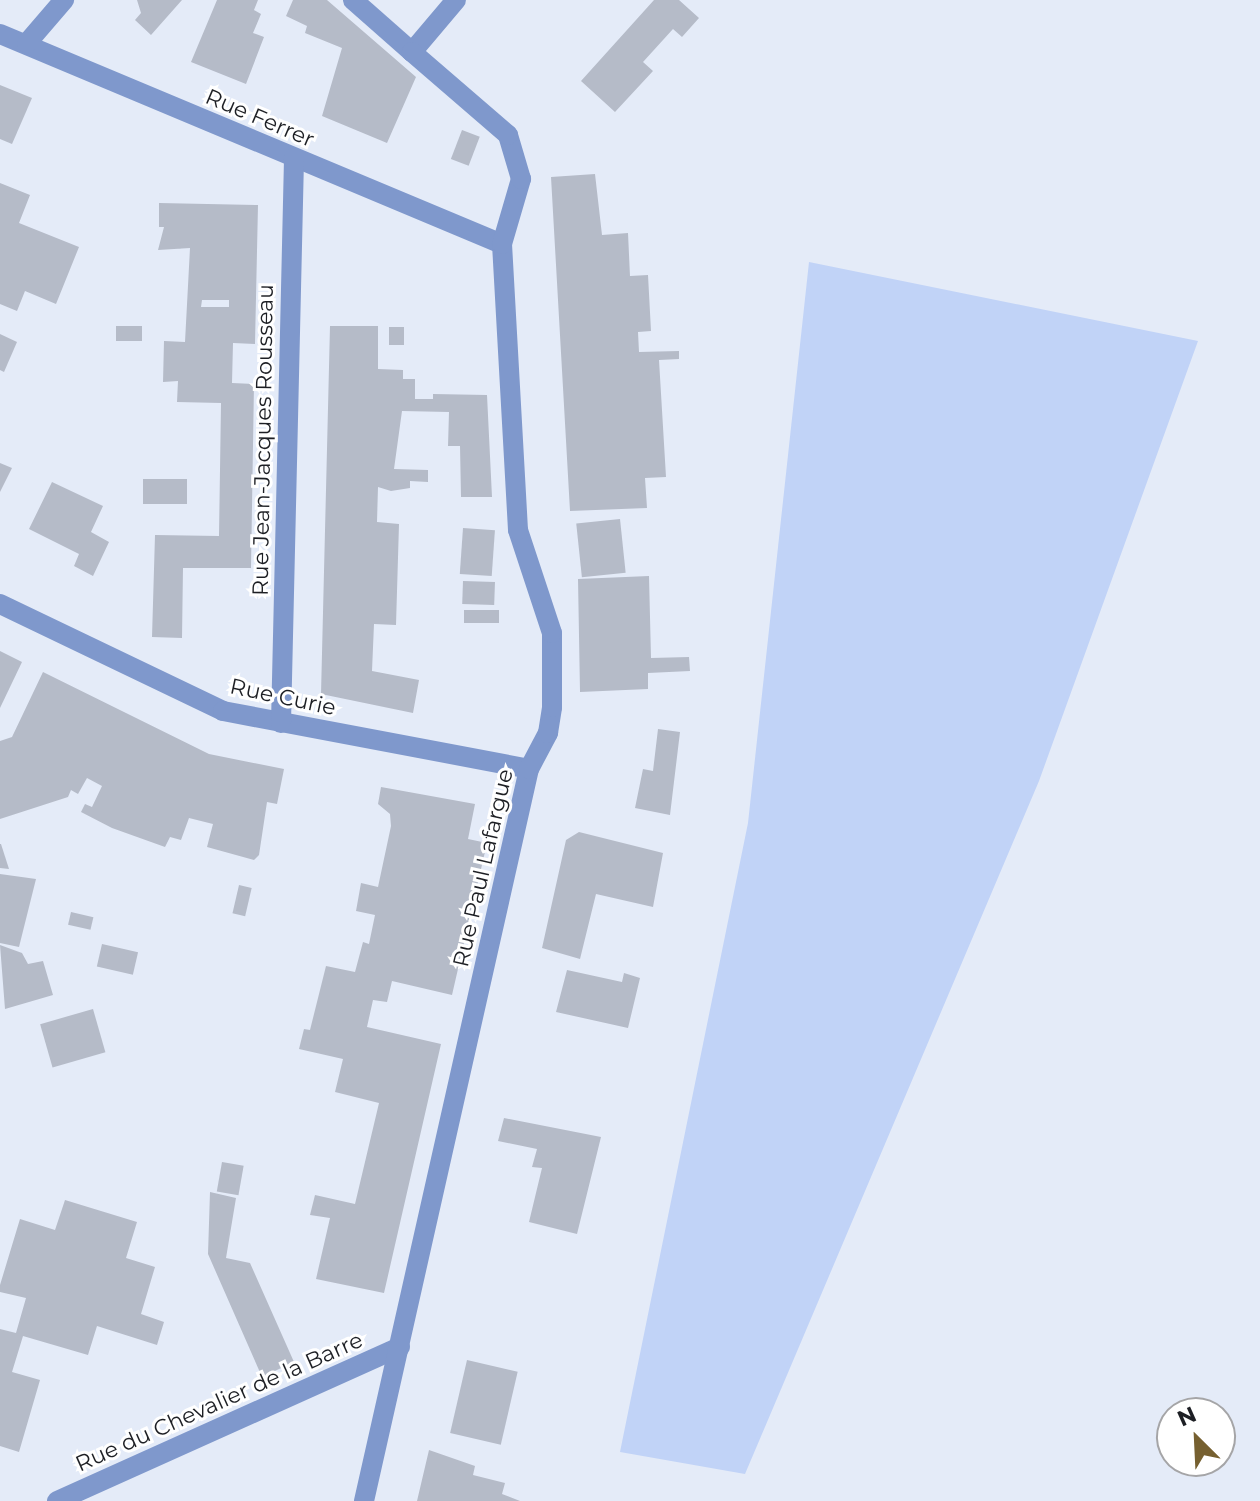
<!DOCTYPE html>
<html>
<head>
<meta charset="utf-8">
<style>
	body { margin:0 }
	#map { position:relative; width:1260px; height:1501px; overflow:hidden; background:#e4ebf8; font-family:Montserrat,sans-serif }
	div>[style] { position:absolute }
	.green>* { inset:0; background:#c1d3f7 }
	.building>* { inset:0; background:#b5bbc8; transform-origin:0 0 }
	.street>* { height:20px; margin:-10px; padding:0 10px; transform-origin:10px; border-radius:10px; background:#7f98cc }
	span { translate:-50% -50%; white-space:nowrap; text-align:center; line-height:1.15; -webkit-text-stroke:6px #fff; paint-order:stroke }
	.street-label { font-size:22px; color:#1d1f24 }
	.north { position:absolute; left:1156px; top:1397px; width:80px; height:80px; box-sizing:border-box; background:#fff; border:2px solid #a5a5a7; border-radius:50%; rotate:336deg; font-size:22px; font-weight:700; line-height:32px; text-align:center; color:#1d1f24 }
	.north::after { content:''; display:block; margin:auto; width:28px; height:36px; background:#766030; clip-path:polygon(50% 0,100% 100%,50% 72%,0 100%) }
</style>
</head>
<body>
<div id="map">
	<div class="green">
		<div style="clip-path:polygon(809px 262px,1198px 341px,1039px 781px,745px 1474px,620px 1452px,748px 823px)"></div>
	</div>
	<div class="building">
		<div style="clip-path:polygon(137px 0,182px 0,151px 35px,135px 20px,141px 13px)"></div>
		<div style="clip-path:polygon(217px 0,258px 0,254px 10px,261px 14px,253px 33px,264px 37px,246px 84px,191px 62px)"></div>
		<div style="clip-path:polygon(293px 0,327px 0,416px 77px,387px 143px,322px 116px,342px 48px,305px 33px,307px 26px,286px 16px)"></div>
		<div style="clip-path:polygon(654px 0,679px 0,699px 18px,682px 37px,673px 29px,643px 62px,653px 71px,615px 112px,581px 81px)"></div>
		<div style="clip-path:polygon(0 85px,32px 98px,12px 144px,0 139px)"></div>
		<div style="left:462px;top:130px;width:19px;height:31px;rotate:21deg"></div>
		<div style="clip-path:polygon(595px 174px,602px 235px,628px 233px,630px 276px,648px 275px,651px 331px,638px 332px,639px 352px,679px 351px,679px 359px,659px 360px,666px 477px,645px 478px,647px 508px,570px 511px,551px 177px)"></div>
		<div style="clip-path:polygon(0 183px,30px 195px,19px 223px,79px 247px,56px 304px,25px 291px,17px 311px,0 304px)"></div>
		<div style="clip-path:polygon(evenodd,159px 203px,258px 205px,255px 344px,233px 343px,232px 383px,254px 384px,251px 568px,183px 568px,182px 638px,152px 637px,155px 535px,219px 536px,221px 403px,177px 402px,178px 381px,163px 382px,164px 341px,185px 342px,190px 248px,158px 250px,164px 227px,159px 227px,159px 203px,202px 300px,229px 300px,229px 307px,201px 307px,202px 300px)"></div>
		<div style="left:116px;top:326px;width:26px;height:15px"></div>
		<div style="clip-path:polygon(330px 326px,378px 326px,378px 369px,403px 370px,403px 379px,415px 379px,415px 399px,433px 399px,433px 394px,487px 395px,492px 497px,461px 497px,460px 446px,448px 446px,449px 412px,402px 411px,394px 469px,428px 470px,428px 482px,410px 481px,410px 488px,391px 491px,378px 487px,377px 522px,399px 524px,396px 625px,374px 624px,372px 671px,419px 680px,413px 713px,321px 694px)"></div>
		<div style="left:389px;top:327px;width:15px;height:18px"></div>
		<div style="clip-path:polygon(0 334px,17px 342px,4px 372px,0 370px)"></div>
		<div style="clip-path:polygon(0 463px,12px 468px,0 492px)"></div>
		<div style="left:143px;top:479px;width:44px;height:25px"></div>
		<div style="clip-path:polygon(52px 482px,103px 506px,91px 532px,109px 542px,93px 576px,74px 566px,79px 554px,29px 529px)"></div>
		<div style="left:620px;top:519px;width:54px;height:44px;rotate:84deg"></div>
		<div style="left:463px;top:528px;width:32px;height:46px;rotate:4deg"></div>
		<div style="clip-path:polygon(649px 576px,651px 658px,689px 657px,690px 671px,648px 673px,648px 689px,580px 692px,578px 579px)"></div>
		<div style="left:463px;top:581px;width:32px;height:23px;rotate:2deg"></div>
		<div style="left:499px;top:610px;width:13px;height:35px;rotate:90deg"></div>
		<div style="clip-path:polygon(0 651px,22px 662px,0 708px)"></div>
		<div style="clip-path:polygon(43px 672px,209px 754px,284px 769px,277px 804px,267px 802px,259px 855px,254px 860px,207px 847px,213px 824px,189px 818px,181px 840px,170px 837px,165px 847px,112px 828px,81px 812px,85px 804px,92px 807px,102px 786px,87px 778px,78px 794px,71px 790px,68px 797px,0 819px,0 741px,12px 737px)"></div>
		<div style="clip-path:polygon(658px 729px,680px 732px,670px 815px,635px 808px,643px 769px,653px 771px)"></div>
		<div style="clip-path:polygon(381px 787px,475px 804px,468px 839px,487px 843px,452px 995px,392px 981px,387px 1002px,373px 1000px,367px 1027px,441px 1044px,384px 1293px,316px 1279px,330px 1218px,310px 1215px,315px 1195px,355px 1204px,379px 1103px,335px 1092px,343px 1059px,299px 1049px,304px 1029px,310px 1030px,326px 966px,355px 972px,363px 942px,369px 944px,375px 915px,356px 911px,361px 883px,378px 887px,391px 826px,390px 814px,378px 804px)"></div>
		<div style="clip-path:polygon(579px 832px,663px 853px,653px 907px,596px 894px,580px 959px,542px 948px,566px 840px)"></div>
		<div style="clip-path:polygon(0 844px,1px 844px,9px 869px,0 868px)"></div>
		<div style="clip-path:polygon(0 874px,36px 879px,19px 947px,0 943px)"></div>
		<div style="left:239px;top:885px;width:13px;height:29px;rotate:13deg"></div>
		<div style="left:71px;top:912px;width:23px;height:13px;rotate:13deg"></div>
		<div style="left:102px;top:944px;width:37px;height:23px;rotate:13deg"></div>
		<div style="clip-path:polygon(0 945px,22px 953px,28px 964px,43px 961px,53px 995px,5px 1009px)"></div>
		<div style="clip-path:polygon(567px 970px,622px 982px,624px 973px,640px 978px,628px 1028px,556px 1012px)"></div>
		<div style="left:93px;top:1009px;width:45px;height:55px;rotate:74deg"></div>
		<div style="clip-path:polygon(504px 1118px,601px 1137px,577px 1234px,529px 1222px,542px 1168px,532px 1167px,537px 1149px,498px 1141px)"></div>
		<div style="left:222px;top:1162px;width:22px;height:30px;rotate:10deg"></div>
		<div style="clip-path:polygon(210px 1192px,236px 1198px,226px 1258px,250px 1263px,294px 1362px,262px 1377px,208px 1254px)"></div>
		<div style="clip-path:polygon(65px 1200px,137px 1222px,126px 1258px,155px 1267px,141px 1314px,164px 1322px,157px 1345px,97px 1326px,88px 1355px,23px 1336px,12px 1372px,40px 1380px,19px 1452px,0 1446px,0 1329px,16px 1333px,26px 1298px,0 1292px,0 1285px,20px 1219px,55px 1230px)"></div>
		<div style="left:467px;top:1360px;width:52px;height:75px;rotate:13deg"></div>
		<div style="clip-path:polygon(429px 1450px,475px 1466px,473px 1475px,505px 1483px,502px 1494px,520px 1501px,417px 1501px)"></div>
	</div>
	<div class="street">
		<div style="left:353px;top:0;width:79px;rotate:41.4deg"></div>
		<div style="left:412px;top:52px;width:68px;rotate:-49.8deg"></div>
		<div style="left:0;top:34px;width:544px;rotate:22.7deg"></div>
		<div style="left:27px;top:43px;width:57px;rotate:-49.3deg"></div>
		<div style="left:0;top:604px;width:247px;rotate:25.6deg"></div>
		<div style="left:223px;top:711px;width:311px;rotate:10.7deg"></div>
		<div style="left:281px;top:723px;width:565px;rotate:-88.68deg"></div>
		<div style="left:57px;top:1501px;width:376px;rotate:-24.2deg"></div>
		<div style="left:364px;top:1501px;width:750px;rotate:-77.3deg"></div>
		<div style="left:529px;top:769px;width:41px;rotate:-62.2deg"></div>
		<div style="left:548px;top:733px;width:26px;rotate:-81deg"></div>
		<div style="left:552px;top:707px;width:74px;rotate:-90deg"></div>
		<div style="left:552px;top:633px;width:108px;rotate:-108.3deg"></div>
		<div style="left:518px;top:530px;width:286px;rotate:-93.2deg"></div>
		<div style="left:502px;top:244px;width:68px;rotate:-73.7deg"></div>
		<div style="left:521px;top:179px;width:46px;rotate:-106.5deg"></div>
		<div style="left:508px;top:135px;width:127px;rotate:-139.2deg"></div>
	</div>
	<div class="street-label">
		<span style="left:260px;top:118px;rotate:23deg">Rue Ferrer</span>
		<span style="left:263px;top:440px;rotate:-89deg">Rue Jean-Jacques Rousseau</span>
		<span style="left:283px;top:697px;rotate:12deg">Rue Curie</span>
		<span style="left:483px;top:868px;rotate:-77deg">Rue Paul Lafargue</span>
		<span style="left:219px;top:1402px;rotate:-24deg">Rue du Chevalier de la Barre</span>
	</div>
	<div class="north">N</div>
</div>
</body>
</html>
